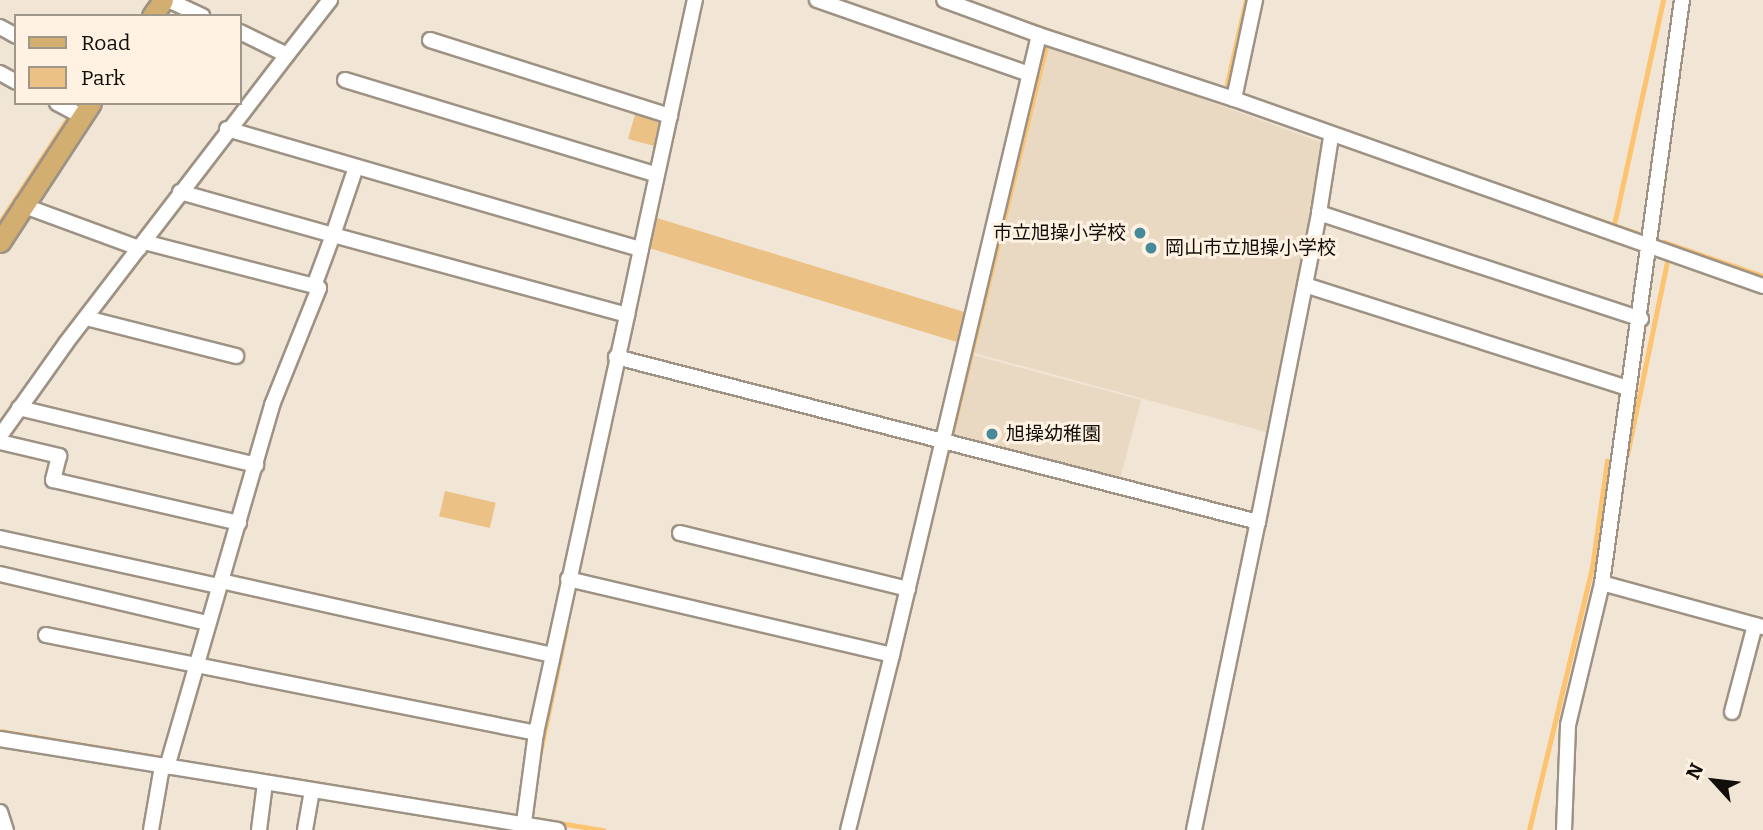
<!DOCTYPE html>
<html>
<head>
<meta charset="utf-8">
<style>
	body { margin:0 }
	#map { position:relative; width:1763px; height:830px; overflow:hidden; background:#f1e5d5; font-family:Bitter,"Noto Sans JP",serif }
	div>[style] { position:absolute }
	.built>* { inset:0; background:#e9d8c2; transform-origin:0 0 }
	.green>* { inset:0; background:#ecc186; transform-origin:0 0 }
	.stream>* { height:4.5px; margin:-2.25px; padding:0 2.25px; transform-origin:2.25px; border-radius:2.25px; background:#fcc371 }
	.roads { filter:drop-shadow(2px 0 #9d9284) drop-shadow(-2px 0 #9d9284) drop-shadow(0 2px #9d9284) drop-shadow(0 -2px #9d9284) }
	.minor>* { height:14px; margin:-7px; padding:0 7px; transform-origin:7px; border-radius:7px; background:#fff }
	.major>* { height:19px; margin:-9.5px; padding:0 9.5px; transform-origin:9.5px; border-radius:9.5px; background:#d2af70 }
	.dots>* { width:19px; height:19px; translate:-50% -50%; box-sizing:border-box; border:4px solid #fff2e2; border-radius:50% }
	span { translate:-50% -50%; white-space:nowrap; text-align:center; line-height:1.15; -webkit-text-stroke:6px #fff2e2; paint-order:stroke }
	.poi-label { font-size:19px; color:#120e09 }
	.right { translate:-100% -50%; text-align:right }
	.left { translate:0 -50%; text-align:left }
	.legend { position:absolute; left:14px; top:14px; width:228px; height:91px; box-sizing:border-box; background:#fff2e2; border:2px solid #a0978b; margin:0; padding:9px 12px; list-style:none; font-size:21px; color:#120e09 }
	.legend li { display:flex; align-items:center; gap:14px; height:35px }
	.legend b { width:35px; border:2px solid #a0978b }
	.north { position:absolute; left:1679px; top:746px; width:70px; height:70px; -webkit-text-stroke:5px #fff2e2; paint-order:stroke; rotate:297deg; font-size:19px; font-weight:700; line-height:28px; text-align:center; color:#120e09 }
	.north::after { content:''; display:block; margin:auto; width:24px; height:32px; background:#120e09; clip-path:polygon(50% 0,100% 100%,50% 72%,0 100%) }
</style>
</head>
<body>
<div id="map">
	<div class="built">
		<div style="clip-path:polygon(1052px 44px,1326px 144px,1266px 432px,974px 353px,1048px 48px)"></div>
		<div style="left:973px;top:355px;width:174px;height:84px;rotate:15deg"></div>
	</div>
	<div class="green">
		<div style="clip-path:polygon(636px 111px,660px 119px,664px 125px,658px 147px,628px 139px)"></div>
		<div style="left:657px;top:218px;width:324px;height:31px;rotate:17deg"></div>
		<div style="left:445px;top:491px;width:52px;height:26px;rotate:13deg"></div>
	</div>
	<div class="stream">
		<div style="left:993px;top:11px;width:120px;rotate:18.9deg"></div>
		<div style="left:1227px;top:84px;width:86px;rotate:-77.3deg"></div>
		<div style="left:1470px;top:175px;width:177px;rotate:19.2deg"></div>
		<div style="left:0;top:222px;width:142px;rotate:-56.8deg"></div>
		<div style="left:1614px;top:225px;width:230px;rotate:-77.7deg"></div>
		<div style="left:1664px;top:242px;width:105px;rotate:19deg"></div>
		<div style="left:1627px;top:455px;width:198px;rotate:-78.3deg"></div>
		<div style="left:940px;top:481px;width:448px;rotate:-76.3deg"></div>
		<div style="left:0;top:731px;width:170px;rotate:9.5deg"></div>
		<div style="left:1206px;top:737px;width:331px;rotate:-78.3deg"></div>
		<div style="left:540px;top:753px;width:127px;rotate:-78.2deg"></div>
		<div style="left:277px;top:777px;width:235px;rotate:9.3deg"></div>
		<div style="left:535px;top:819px;width:69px;rotate:9.2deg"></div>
		<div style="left:1529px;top:830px;width:269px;rotate:-76.5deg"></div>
		<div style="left:1592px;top:568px;width:108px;rotate:-82deg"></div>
	</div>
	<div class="roads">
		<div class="minor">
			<div style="left:168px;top:0;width:38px;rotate:25deg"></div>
			<div style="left:817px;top:0;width:225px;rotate:19.2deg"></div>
			<div style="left:1255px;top:0;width:101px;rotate:102deg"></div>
			<div style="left:1234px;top:99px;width:561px;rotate:19.47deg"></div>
			<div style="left:0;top:27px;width:18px;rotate:29deg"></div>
			<div style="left:240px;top:32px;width:52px;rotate:26.1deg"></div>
			<div style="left:287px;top:55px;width:70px;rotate:-52deg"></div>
			<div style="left:1039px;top:35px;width:205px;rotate:18.2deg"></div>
			<div style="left:430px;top:40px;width:252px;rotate:17.6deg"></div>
			<div style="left:0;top:73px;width:18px;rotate:29deg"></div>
			<div style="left:345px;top:80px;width:326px;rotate:16.9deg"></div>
			<div style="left:57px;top:103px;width:27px;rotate:28deg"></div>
			<div style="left:227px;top:129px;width:431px;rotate:16.2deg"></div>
			<div style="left:641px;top:249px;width:255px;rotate:-77.8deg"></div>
			<div style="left:1331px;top:137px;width:77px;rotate:99deg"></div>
			<div style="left:1319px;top:213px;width:339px;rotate:18.2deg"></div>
			<div style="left:356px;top:167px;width:72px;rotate:108.7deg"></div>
			<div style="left:333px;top:235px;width:305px;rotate:15.2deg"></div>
			<div style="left:627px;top:315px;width:67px;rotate:-78deg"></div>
			<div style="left:22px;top:205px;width:125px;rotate:20.2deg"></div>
			<div style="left:144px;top:242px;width:176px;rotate:14.5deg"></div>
			<div style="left:314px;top:286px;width:54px;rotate:-69.6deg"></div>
			<div style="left:333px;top:235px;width:159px;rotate:-164.3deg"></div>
			<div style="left:1305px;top:285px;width:339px;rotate:17.7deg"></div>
			<div style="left:86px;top:318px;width:155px;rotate:14.2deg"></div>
			<div style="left:616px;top:357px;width:663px;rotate:14.41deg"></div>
			<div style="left:1258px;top:522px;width:315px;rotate:-78.8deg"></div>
			<div style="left:19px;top:408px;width:244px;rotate:13.5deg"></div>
			<div style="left:0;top:436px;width:114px;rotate:-54.6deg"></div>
			<div style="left:66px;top:343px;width:363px;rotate:-52.5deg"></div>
			<div style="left:0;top:442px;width:61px;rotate:13.3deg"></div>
			<div style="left:59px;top:456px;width:25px;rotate:104deg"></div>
			<div style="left:53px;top:480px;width:191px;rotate:13deg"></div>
			<div style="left:680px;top:533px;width:235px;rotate:13.8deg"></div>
			<div style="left:0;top:538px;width:224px;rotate:12.4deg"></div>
			<div style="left:0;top:574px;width:214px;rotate:13.3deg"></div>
			<div style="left:568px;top:579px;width:333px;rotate:13.2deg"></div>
			<div style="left:892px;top:655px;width:180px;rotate:104.1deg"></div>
			<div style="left:221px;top:581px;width:339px;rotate:12.6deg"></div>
			<div style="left:1602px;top:583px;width:167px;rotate:15.3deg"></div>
			<div style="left:46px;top:635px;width:500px;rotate:11.3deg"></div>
			<div style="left:892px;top:655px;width:637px;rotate:-76.66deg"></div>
			<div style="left:1039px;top:35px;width:101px;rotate:-159.8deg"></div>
			<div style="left:1732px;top:712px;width:90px;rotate:-75.2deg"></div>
			<div style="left:0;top:739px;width:565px;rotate:9.26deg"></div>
			<div style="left:167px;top:767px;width:377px;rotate:-73.8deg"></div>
			<div style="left:272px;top:405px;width:126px;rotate:-68.1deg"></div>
			<div style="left:319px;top:288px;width:5px;rotate:-158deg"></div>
			<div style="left:0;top:812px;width:19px;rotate:72deg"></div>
			<div style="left:151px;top:830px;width:65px;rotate:-80.2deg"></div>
			<div style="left:259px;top:830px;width:47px;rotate:-82.7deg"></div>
			<div style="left:305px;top:830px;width:40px;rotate:-80deg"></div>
			<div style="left:523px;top:830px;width:98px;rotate:-82.4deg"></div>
			<div style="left:536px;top:733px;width:428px;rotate:-77.7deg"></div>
			<div style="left:1194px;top:830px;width:315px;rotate:-78.3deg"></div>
			<div style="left:1564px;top:830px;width:105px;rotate:-87.8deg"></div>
			<div style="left:1568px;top:725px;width:146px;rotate:-76.5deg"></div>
			<div style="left:1602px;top:583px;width:588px;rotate:-82.19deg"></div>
		</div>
		<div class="major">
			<div style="left:152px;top:16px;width:19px;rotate:-55deg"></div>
			<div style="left:0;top:242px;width:166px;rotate:-56.8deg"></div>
		</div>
	</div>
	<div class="dots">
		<div style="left:1140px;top:233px;background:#478b9a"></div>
		<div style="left:1151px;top:248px;background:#478b9a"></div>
		<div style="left:992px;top:434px;background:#478b9a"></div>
	</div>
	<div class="poi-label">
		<span class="right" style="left:1126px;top:233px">市立旭操小学校</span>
		<span class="left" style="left:1165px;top:248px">岡山市立旭操小学校</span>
		<span class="left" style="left:1006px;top:434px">旭操幼稚園</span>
	</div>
	<ul class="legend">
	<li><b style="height:9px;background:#d2af70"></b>Road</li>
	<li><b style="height:19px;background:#ecc186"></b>Park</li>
	</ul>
	<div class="north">N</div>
</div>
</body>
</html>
